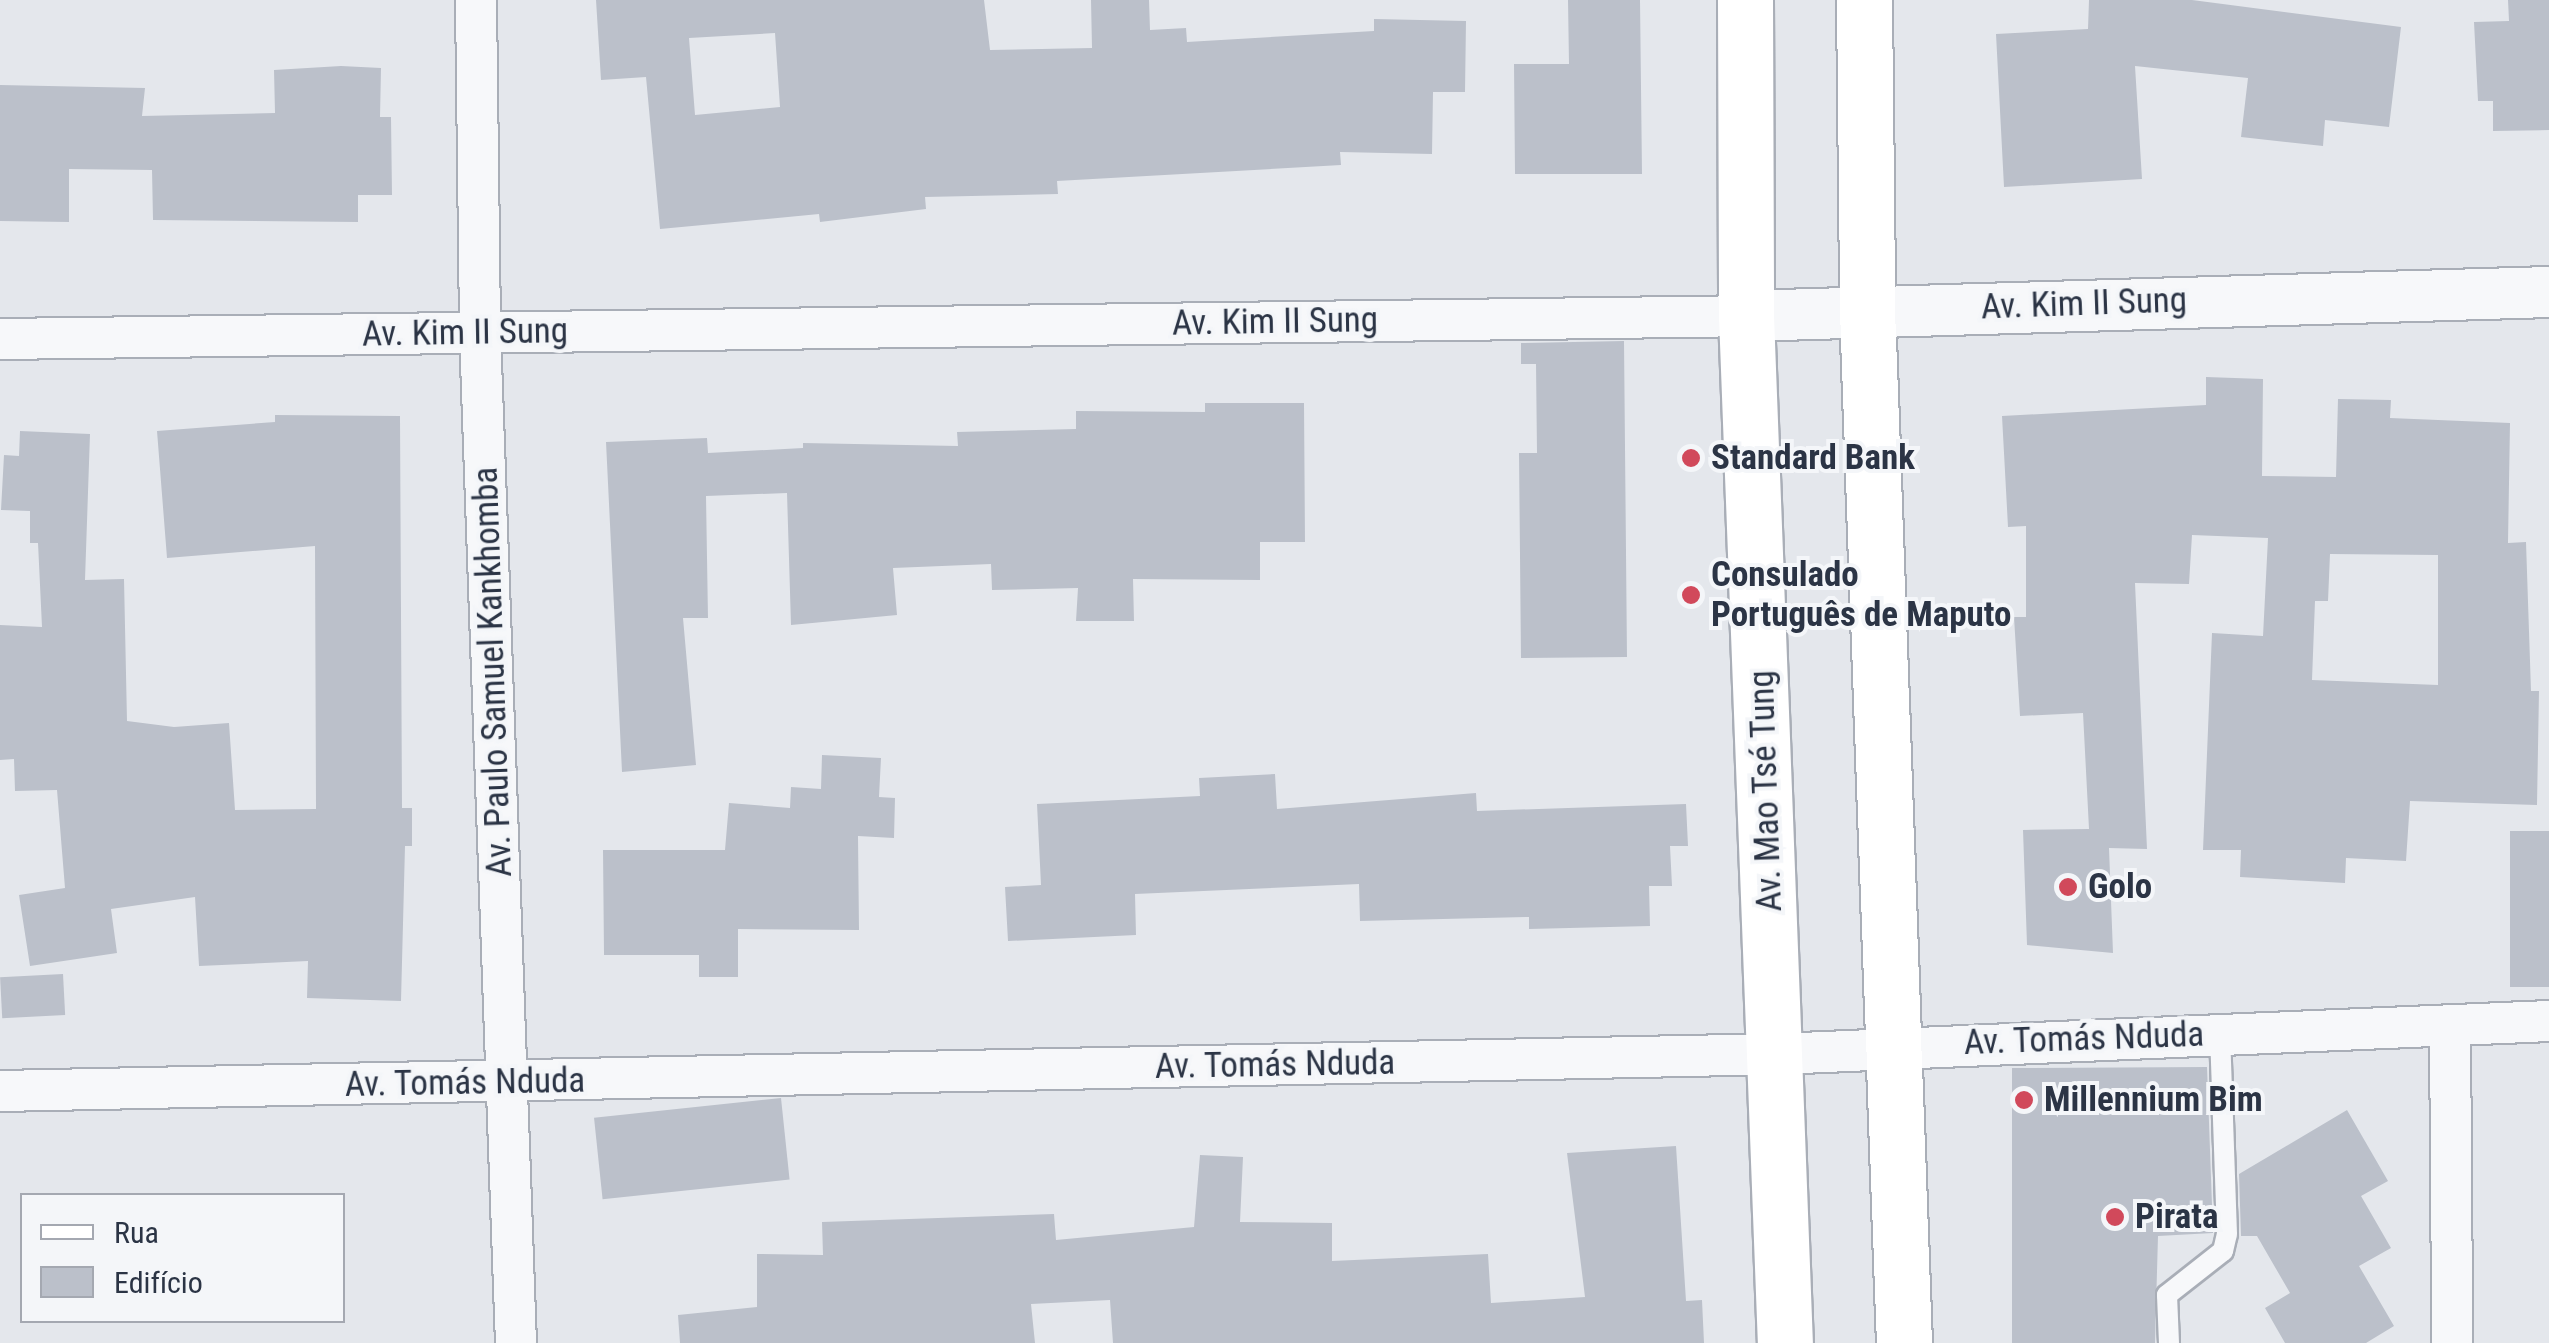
<!DOCTYPE html>
<html>
<head>
<meta charset="utf-8">
<style>
	body { margin:0 }
	#map { position:relative; width:2549px; height:1343px; overflow:hidden; background:#e4e7ec; font-family:"Roboto Condensed",sans-serif }
	div>[style] { position:absolute }
	.building>* { inset:0; background:#bbc0ca; transform-origin:0 0 }
	.roads { filter:drop-shadow(2px 0 #a9aeb7) drop-shadow(-2px 0 #a9aeb7) drop-shadow(0 2px #a9aeb7) drop-shadow(0 -2px #a9aeb7) }
	.service>* { height:20px; margin:-10px; padding:0 10px; transform-origin:10px; border-radius:10px; background:#f7f8fa }
	.minor>* { height:40px; margin:-20px; padding:0 20px; transform-origin:20px; border-radius:20px; background:#f7f8fa }
	.tertiary>* { height:50px; margin:-25px; padding:0 25px; transform-origin:25px; border-radius:25px; background:#f7f8fa }
	.secondary>* { height:55px; margin:-27.5px; padding:0 27.5px; transform-origin:27.5px; border-radius:27.5px; background:#fff }
	.dots>* { width:28px; height:28px; translate:-50% -50%; box-sizing:border-box; border:5px solid #f4f6f9; border-radius:50% }
	span { translate:-50% -50%; white-space:nowrap; text-align:center; line-height:1.15; -webkit-text-stroke:8px #f4f6f9; paint-order:stroke }
	.street-label { font-size:35px; color:#2b3445 }
	.poi-label { font-size:35px; color:#2b3445; font-weight:700 }
	.left { translate:0 -50%; text-align:left }
	.legend { position:absolute; left:20px; top:1193px; width:325px; height:130px; box-sizing:border-box; background:#f4f6f9; border:2px solid #a4a8b1; margin:0; padding:12px 18px; list-style:none; font-size:30px; color:#2b3445 }
	.legend li { display:flex; align-items:center; gap:20px; height:50px }
	.legend b { width:50px; border:2px solid #a4a8b1 }
</style>
</head>
<body>
<div id="map">
	<div class="building">
		<div style="clip-path:polygon(evenodd,596px 0,984px 0,990px 50px,1092px 48px,1091px 0,1149px 0,1150px 30px,1186px 28px,1187px 42px,1374px 31px,1374px 19px,1466px 21px,1465px 92px,1433px 92px,1432px 154px,1340px 152px,1341px 165px,1057px 181px,1058px 194px,925px 197px,926px 209px,820px 222px,819px 214px,660px 229px,646px 77px,601px 80px,596px 0,775px 33px,780px 107px,695px 115px,689px 38px,775px 33px)"></div>
		<div style="clip-path:polygon(1568px 0,1640px 0,1642px 174px,1515px 174px,1514px 64px,1569px 64px)"></div>
		<div style="clip-path:polygon(2089px 0,2192px 0,2401px 27px,2389px 127px,2325px 120px,2323px 146px,2241px 137px,2248px 78px,2135px 66px,2142px 179px,2004px 187px,1996px 34px,2088px 29px)"></div>
		<div style="clip-path:polygon(2508px 0,2549px 0,2549px 130px,2493px 131px,2493px 101px,2478px 101px,2474px 22px,2509px 21px)"></div>
		<div style="clip-path:polygon(341px 66px,381px 68px,380px 117px,391px 117px,392px 195px,358px 195px,358px 222px,153px 220px,152px 170px,69px 169px,69px 222px,0 221px,0 85px,145px 88px,142px 116px,275px 113px,274px 70px)"></div>
		<div style="clip-path:polygon(1624px 341px,1627px 657px,1521px 658px,1519px 453px,1537px 453px,1536px 364px,1521px 364px,1521px 343px)"></div>
		<div style="clip-path:polygon(evenodd,2206px 377px,2263px 379px,2262px 476px,2336px 477px,2338px 399px,2391px 400px,2390px 418px,2510px 423px,2508px 543px,2526px 542px,2531px 691px,2539px 691px,2537px 805px,2410px 801px,2406px 861px,2346px 858px,2345px 883px,2240px 877px,2241px 850px,2203px 850px,2212px 633px,2263px 636px,2268px 538px,2192px 535px,2189px 584px,2135px 583px,2147px 849px,2109px 848px,2113px 953px,2027px 945px,2023px 830px,2089px 829px,2083px 713px,2020px 716px,2014px 617px,2026px 617px,2026px 526px,2008px 527px,2002px 416px,2206px 405px,2206px 377px,2330px 554px,2438px 555px,2438px 685px,2312px 680px,2315px 601px,2328px 601px,2330px 554px)"></div>
		<div style="clip-path:polygon(1205px 403px,1304px 403px,1305px 542px,1260px 542px,1260px 580px,1133px 579px,1134px 621px,1076px 621px,1078px 588px,992px 590px,991px 564px,893px 568px,897px 615px,791px 625px,787px 493px,706px 496px,708px 618px,683px 618px,696px 765px,622px 772px,606px 442px,707px 438px,708px 453px,803px 448px,803px 443px,958px 446px,957px 432px,1076px 429px,1076px 411px,1205px 412px)"></div>
		<div style="clip-path:polygon(275px 415px,400px 416px,402px 808px,412px 808px,412px 846px,405px 846px,401px 1001px,307px 998px,308px 961px,199px 966px,195px 897px,111px 909px,117px 953px,30px 966px,19px 895px,65px 888px,57px 790px,15px 791px,14px 759px,0 760px,0 625px,42px 627px,38px 543px,30px 543px,30px 511px,1px 510px,4px 455px,19px 456px,20px 431px,90px 434px,85px 580px,124px 579px,127px 721px,174px 727px,229px 723px,235px 810px,316px 809px,315px 546px,167px 558px,157px 431px,275px 422px)"></div>
		<div style="clip-path:polygon(822px 755px,881px 758px,879px 797px,895px 798px,894px 838px,858px 836px,859px 930px,738px 929px,738px 977px,699px 977px,699px 955px,604px 955px,603px 850px,725px 850px,729px 803px,790px 808px,791px 787px,821px 789px)"></div>
		<div style="clip-path:polygon(1275px 774px,1277px 809px,1476px 793px,1477px 811px,1686px 804px,1688px 846px,1670px 846px,1672px 886px,1649px 886px,1650px 926px,1529px 929px,1529px 917px,1360px 921px,1359px 884px,1135px 894px,1136px 935px,1008px 941px,1005px 887px,1041px 885px,1037px 804px,1200px 796px,1199px 778px)"></div>
		<div style="left:2549px;top:831px;width:156px;height:39px;rotate:90deg"></div>
		<div style="left:63px;top:974px;width:41px;height:63px;rotate:87deg"></div>
		<div style="clip-path:polygon(2207px 1067px,2213px 1233px,2158px 1236px,2155px 1343px,2012px 1343px,2012px 1068px)"></div>
		<div style="left:781px;top:1098px;width:82px;height:188px;rotate:84deg"></div>
		<div style="clip-path:polygon(2347px 1110px,2388px 1181px,2361px 1196px,2391px 1248px,2359px 1266px,2394px 1326px,2366px 1343px,2285px 1343px,2265px 1308px,2290px 1293px,2257px 1236px,2241px 1236px,2239px 1174px)"></div>
		<div style="clip-path:polygon(1676px 1146px,1686px 1301px,1702px 1300px,1704px 1343px,1113px 1343px,1110px 1300px,1031px 1304px,1035px 1343px,680px 1343px,678px 1315px,757px 1307px,757px 1254px,823px 1255px,822px 1222px,1054px 1214px,1056px 1240px,1194px 1227px,1200px 1155px,1243px 1157px,1240px 1222px,1332px 1223px,1332px 1261px,1488px 1254px,1491px 1303px,1585px 1297px,1567px 1153px)"></div>
	</div>
	<div class="roads">
		<div class="service">
			<div style="left:2169px;top:1343px;width:48px;rotate:-92.4deg"></div>
			<div style="left:2167px;top:1295px;width:71px;rotate:-38.2deg"></div>
			<div style="left:2223px;top:1251px;width:17px;rotate:-77deg"></div>
			<div style="left:2227px;top:1234px;width:200px;rotate:-92deg"></div>
		</div>
		<div class="minor">
			<div style="left:476px;top:0;width:333px;rotate:89.3deg"></div>
			<div style="left:480px;top:333px;width:1011px;rotate:87.96deg"></div>
			<div style="left:0;top:339px;width:1746px;rotate:-0.75deg"></div>
			<div style="left:2450px;top:1025px;width:318px;rotate:89.6deg"></div>
			<div style="left:0;top:1091px;width:1778px;rotate:-1.19deg"></div>
			<div style="left:1778px;top:1054px;width:772px;rotate:-2.45deg"></div>
		</div>
		<div class="tertiary">
			<div style="left:1746px;top:316px;width:803px;rotate:-1.71deg"></div>
		</div>
		<div class="secondary">
			<div style="left:1745px;top:0;width:316px;rotate:89.8deg"></div>
			<div style="left:1746px;top:316px;width:1028px;rotate:87.83deg"></div>
			<div style="left:1864px;top:0;width:310px;rotate:89.4deg"></div>
			<div style="left:1867px;top:310px;width:1034px;rotate:87.95deg"></div>
		</div>
	</div>
	<div class="dots">
		<div style="left:1691px;top:458px;background:#d1495b"></div>
		<div style="left:1691px;top:595px;background:#d1495b"></div>
		<div style="left:2068px;top:887px;background:#d1495b"></div>
		<div style="left:2024px;top:1100px;background:#d1495b"></div>
		<div style="left:2115px;top:1217px;background:#d1495b"></div>
	</div>
	<div class="street-label">
		<span style="left:2084px;top:304px;rotate:-2deg">Av. Kim II Sung</span>
		<span style="left:1275px;top:322px;rotate:-1deg">Av. Kim II Sung</span>
		<span style="left:465px;top:333px;rotate:-1deg">Av. Kim II Sung</span>
		<span style="left:493px;top:672px;rotate:-92deg">Av. Paulo Samuel Kankhomba</span>
		<span style="left:1766px;top:791px;rotate:-92deg">Av. Mao Tsé Tung</span>
		<span style="left:2084px;top:1039px;rotate:-2deg">Av. Tomás Nduda</span>
		<span style="left:1275px;top:1065px;rotate:-1deg">Av. Tomás Nduda</span>
		<span style="left:465px;top:1083px;rotate:-1deg">Av. Tomás Nduda</span>
	</div>
	<div class="poi-label">
		<span class="left" style="left:1711px;top:458px">Standard Bank</span>
		<span class="left" style="left:1711px;top:595px">Consulado<br>Português de Maputo</span>
		<span class="left" style="left:2088px;top:887px">Golo</span>
		<span class="left" style="left:2044px;top:1100px">Millennium Bim</span>
		<span class="left" style="left:2135px;top:1217px">Pirata</span>
	</div>
	<ul class="legend">
	<li><b style="height:12px;background:#fff"></b>Rua</li>
	<li><b style="height:28px;background:#bbc0ca"></b>Edifício</li>
	</ul>
</div>
</body>
</html>
